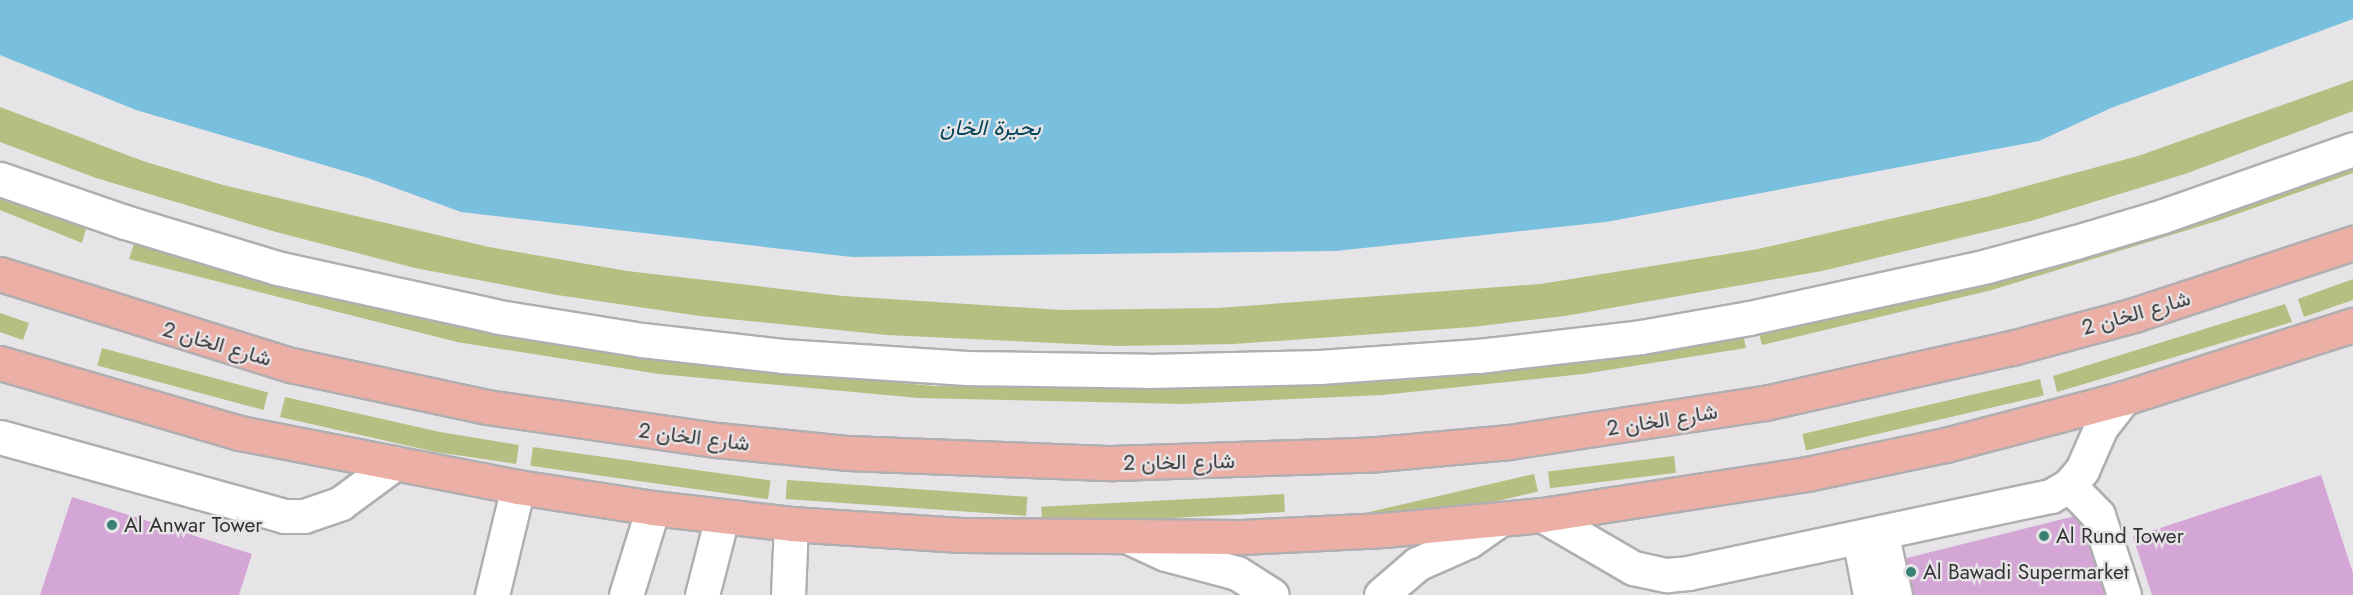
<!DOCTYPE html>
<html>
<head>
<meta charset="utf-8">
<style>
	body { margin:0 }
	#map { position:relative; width:2353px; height:595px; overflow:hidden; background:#e7e4e7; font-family:Jost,Vazirmatn,sans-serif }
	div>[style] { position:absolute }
	.green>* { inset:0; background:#b7be82; transform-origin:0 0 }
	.water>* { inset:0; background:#79c0de }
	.building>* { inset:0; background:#d3a6d6 }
	.roads { filter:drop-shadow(2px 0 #b1aeb1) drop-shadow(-2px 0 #b1aeb1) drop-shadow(0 2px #b1aeb1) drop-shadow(0 -2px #b1aeb1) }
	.minor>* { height:33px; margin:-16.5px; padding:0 16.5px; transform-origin:16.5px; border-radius:16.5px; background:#fff }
	.major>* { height:33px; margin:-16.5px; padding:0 16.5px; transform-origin:16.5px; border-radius:16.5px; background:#ebafa5 }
	.dots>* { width:16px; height:16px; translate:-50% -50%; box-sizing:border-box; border:3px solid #e7e4e7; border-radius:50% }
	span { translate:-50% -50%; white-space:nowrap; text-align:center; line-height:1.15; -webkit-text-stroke:4.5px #e7e4e7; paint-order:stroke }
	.street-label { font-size:21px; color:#353435 }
	.poi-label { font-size:21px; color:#353435 }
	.left { translate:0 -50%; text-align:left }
	.water-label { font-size:22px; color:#034459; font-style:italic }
</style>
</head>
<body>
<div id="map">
	<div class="green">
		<div style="clip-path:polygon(2353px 80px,2353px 111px,2185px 174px,2031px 221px,1822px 271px,1565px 316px,1472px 327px,1234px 344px,1118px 346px,887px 335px,700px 316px,557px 295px,415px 268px,276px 232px,96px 178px,0 142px,0 107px,143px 161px,223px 185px,489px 247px,627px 271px,843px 296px,1062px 310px,1218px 308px,1540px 284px,1758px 249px,1986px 197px,2138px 156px)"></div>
		<div style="clip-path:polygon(2353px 161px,2353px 173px,2220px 220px,1992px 290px,1762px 345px,1757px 326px)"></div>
		<div style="clip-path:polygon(0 193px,87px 225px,82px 243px,0 210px)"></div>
		<div style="clip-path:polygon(136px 238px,782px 372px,935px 386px,1156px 388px,1358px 379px,1742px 330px,1746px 348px,1583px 374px,1382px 395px,1183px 404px,918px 398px,659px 374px,457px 342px,129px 259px)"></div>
		<div style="clip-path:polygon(2353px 279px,2353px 300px,2304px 317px,2298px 299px)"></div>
		<div style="clip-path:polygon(2285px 304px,2292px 322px,2057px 392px,2053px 376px)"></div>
		<div style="clip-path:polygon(0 313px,29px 323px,23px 340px,0 332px)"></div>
		<div style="left:102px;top:348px;width:172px;height:18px;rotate:15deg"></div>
		<div style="left:2040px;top:379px;width:17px;height:244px;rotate:77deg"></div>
		<div style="clip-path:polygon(285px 397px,440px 432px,519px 445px,516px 464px,436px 452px,280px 417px)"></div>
		<div style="left:533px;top:447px;width:240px;height:19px;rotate:8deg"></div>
		<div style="left:1674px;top:456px;width:17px;height:127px;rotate:83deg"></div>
		<div style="left:1534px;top:474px;width:18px;height:237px;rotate:77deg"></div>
		<div style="left:787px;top:480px;width:241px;height:19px;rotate:4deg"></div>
		<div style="left:1284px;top:494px;width:18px;height:243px;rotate:87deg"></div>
	</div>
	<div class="water">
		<div style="clip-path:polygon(0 0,2353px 0,2353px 19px,2111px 108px,2039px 141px,1606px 222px,1336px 251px,852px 257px,461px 212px,368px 178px,136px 110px,0 55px)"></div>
	</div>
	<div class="building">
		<div style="clip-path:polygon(2321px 475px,2353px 573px,2353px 595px,2152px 595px,2133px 537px)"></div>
		<div style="clip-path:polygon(72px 497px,252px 554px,239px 595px,40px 595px)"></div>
		<div style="clip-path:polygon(2087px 513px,2108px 595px,1912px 595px,1903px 559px)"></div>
	</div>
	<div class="roads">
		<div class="minor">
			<div style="left:0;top:179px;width:132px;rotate:19deg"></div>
			<div style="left:125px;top:222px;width:159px;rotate:16.8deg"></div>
			<div style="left:277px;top:268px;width:227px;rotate:12.4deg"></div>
			<div style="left:499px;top:317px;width:145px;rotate:9.1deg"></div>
			<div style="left:642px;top:340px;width:141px;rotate:6.5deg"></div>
			<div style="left:782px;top:356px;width:185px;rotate:3.7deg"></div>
			<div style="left:967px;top:368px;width:181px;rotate:0.9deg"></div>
			<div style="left:1148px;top:371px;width:171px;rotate:-1.3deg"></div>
			<div style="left:1319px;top:367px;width:159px;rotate:-4deg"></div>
			<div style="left:1478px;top:356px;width:164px;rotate:-6.6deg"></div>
			<div style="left:1641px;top:337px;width:110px;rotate:-10deg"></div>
			<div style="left:1749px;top:318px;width:244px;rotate:-12.3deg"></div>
			<div style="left:1987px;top:266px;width:92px;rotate:-15.1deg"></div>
			<div style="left:2076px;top:242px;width:91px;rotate:-16.6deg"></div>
			<div style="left:2163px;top:216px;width:201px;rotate:-19.4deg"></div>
			<div style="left:0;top:437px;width:295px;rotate:15.5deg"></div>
			<div style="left:284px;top:516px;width:20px"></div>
			<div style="left:304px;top:516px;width:39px;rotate:-19deg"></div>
			<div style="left:341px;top:503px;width:67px;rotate:-36.5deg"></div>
			<div style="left:2069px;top:485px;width:42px;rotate:46deg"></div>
			<div style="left:2098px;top:515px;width:84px;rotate:72deg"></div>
			<div style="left:1542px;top:515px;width:105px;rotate:30.2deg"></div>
			<div style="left:1633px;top:568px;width:35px;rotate:12deg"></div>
			<div style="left:1667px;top:575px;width:21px;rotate:-5deg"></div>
			<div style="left:1688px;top:573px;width:371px;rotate:-12deg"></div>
			<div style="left:2051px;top:496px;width:21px;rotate:-31deg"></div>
			<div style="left:2069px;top:485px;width:20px;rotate:-49deg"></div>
			<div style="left:2082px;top:470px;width:47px;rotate:-66.2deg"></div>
			<div style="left:2101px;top:427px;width:37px;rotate:-52deg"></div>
			<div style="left:1881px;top:532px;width:65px;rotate:77.5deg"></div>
			<div style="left:1859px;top:537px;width:59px;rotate:79.3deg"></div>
			<div style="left:1131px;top:538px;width:38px;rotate:25deg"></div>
			<div style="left:1166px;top:554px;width:73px;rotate:15deg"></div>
			<div style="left:1237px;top:573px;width:41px;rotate:32.2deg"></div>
			<div style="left:492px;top:595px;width:111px;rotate:-76.5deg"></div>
			<div style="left:626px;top:595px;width:91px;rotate:-72.8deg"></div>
			<div style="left:702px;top:595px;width:81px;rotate:-75.6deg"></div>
			<div style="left:788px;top:595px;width:71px;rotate:-87.6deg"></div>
			<div style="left:1381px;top:595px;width:48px;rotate:-40.7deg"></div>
			<div style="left:1417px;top:564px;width:57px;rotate:-23.9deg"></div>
			<div style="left:1469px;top:541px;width:38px;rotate:-35deg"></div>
		</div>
		<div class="major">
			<div style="left:0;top:274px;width:305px;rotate:17.4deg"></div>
			<div style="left:291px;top:365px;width:200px;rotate:12.1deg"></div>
			<div style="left:487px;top:407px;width:232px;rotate:8.2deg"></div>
			<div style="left:717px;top:440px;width:132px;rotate:5.7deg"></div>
			<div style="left:848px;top:453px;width:265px;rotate:2.2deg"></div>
			<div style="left:1113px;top:463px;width:265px;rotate:-1.9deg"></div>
			<div style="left:1378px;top:454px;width:132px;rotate:-5.2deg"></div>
			<div style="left:1509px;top:442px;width:259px;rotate:-8.7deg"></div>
			<div style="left:1765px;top:403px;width:253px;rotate:-12.6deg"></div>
			<div style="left:2012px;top:348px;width:126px;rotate:-15.1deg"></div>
			<div style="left:2134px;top:315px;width:231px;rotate:-18.2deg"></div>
			<div style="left:0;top:363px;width:250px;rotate:16.3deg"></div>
			<div style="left:240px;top:433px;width:283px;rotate:11deg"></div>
			<div style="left:518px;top:487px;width:137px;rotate:8.8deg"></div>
			<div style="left:653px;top:508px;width:139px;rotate:6.6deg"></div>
			<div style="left:791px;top:524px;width:170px;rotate:3.7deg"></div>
			<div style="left:961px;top:535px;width:280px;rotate:0.4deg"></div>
			<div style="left:1241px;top:537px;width:143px;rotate:-2.8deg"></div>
			<div style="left:1384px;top:530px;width:159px;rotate:-5.4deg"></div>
			<div style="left:1542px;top:515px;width:268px;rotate:-8.8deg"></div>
			<div style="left:1807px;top:474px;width:141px;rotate:-11.9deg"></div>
			<div style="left:1945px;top:445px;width:185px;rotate:-14.7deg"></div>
			<div style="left:2124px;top:398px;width:240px;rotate:-17.7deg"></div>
		</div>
	</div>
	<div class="dots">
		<div style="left:112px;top:525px;background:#3b8074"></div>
		<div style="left:2044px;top:536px;background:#3b8074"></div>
		<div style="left:1911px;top:572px;background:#3b8074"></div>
	</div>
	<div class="street-label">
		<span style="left:2136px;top:313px;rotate:-16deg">شارع الخان 2</span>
		<span style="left:217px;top:344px;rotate:16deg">شارع الخان 2</span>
		<span style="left:1662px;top:420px;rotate:-9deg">شارع الخان 2</span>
		<span style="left:694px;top:437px;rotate:7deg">شارع الخان 2</span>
		<span style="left:1179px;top:462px;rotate:-1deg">شارع الخان 2</span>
	</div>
	<div class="poi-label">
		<span class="left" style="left:124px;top:525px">Al Anwar Tower</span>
		<span class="left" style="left:2056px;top:536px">Al Rund Tower</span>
		<span class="left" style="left:1923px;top:572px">Al Bawadi Supermarket</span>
	</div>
	<div class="water-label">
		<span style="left:990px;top:128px">بحيرة الخان</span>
	</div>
</div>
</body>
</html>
